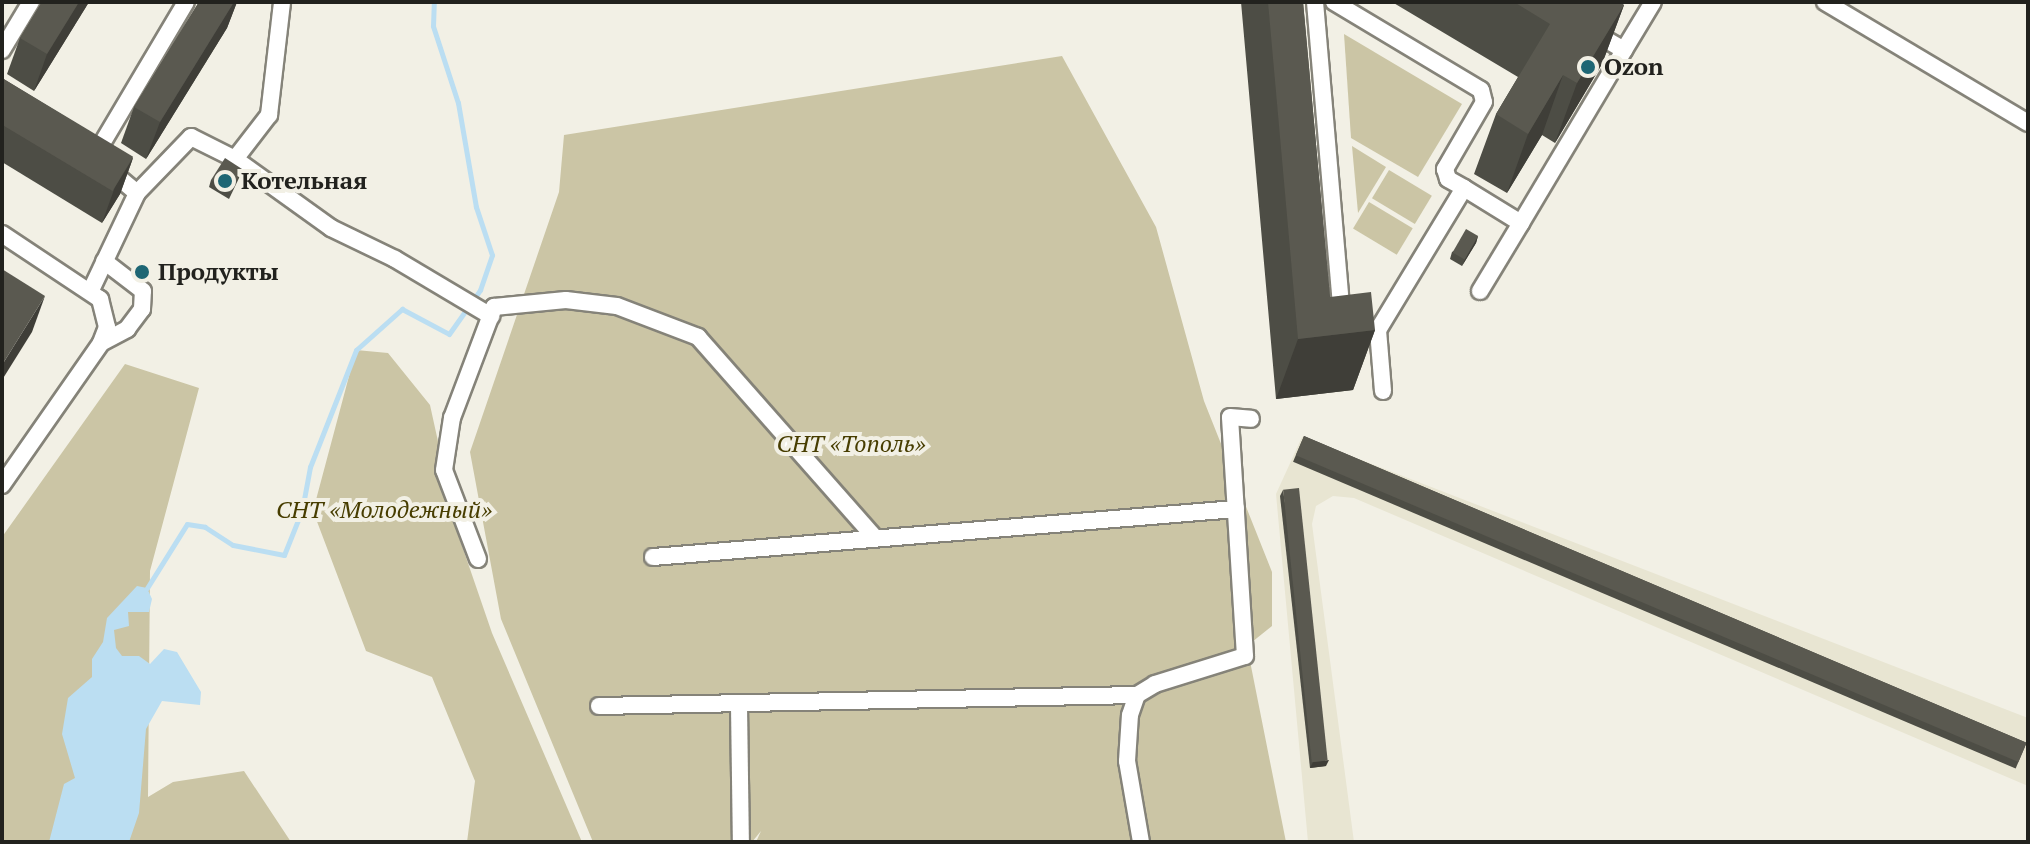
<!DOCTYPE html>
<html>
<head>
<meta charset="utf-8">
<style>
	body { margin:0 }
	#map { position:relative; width:2030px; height:844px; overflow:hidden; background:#f2f0e5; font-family:"PT Serif",serif }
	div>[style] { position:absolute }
	.built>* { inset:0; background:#e8e5d2 }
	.green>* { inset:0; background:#cbc5a5; transform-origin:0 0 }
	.water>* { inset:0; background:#bbdef2 }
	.stream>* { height:5px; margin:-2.5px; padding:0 2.5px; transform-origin:2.5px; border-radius:2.5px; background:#bbdef2 }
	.roads { filter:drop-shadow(2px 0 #858379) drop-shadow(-2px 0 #858379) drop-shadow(0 2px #858379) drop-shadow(0 -2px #858379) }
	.minor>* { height:16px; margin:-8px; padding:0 8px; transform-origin:8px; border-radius:8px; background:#fff }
	.wall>* { inset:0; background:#4d4d45; transform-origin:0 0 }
	.shaded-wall>* { inset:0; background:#3f3e38 }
	.building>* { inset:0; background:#5a5950; transform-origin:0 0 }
	.dots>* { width:22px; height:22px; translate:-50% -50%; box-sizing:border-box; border:4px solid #f2f0e5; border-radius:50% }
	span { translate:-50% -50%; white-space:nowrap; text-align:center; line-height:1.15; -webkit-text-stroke:8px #f2f0e5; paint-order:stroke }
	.poi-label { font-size:24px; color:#22221e; font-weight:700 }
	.left { translate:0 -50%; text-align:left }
	.park-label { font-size:24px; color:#473d00; font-style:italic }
	.frame { position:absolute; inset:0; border:4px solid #22221e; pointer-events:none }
</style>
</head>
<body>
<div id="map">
	<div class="built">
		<div style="clip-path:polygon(1302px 437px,2028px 718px,2028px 786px,1354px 498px,1333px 496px,1316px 506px,1312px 524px,1354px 842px,1308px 842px,1276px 494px)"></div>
	</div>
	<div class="green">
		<div style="clip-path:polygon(1344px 34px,1462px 104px,1418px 177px,1351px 138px)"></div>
		<div style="clip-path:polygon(1062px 56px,1156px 227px,1204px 401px,1272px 572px,1272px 626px,1247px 646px,1286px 842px,756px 842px,761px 831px,752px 842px,593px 842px,501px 619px,470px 452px,559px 192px,564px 135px)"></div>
		<div style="clip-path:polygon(1352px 146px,1386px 167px,1358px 213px)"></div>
		<div style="left:1389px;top:170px;width:50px;height:33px;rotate:31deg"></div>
		<div style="left:1369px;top:202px;width:51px;height:31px;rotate:31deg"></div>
		<div style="clip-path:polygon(356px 350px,388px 353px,430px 405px,459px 537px,492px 633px,582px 842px,467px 842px,475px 781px,432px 677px,366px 651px,313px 511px)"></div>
		<div style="clip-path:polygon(125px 364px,199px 388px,150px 571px,148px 797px,173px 782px,244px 771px,291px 842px,2px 842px,2px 537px)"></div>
	</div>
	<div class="water">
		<div style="clip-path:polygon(137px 586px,147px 588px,152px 599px,149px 612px,128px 612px,129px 626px,114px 630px,116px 648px,122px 656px,139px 656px,150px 664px,164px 649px,177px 652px,201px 692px,200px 705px,162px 701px,146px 729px,139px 813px,129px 842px,49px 842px,64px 784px,75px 778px,62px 734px,68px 698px,92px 677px,92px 659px,103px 642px,107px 618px)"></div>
	</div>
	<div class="stream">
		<div style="left:147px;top:588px;width:75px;rotate:-58deg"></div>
		<div style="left:187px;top:524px;width:18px;rotate:9deg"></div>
		<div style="left:205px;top:527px;width:33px;rotate:33deg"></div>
		<div style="left:233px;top:545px;width:52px;rotate:11.1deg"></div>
		<div style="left:284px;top:555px;width:48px;rotate:-68.2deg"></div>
		<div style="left:302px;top:510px;width:44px;rotate:-79.5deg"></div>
		<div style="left:310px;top:467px;width:126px;rotate:-68.5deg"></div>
		<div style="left:356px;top:350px;width:62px;rotate:-41.7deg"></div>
		<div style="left:402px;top:309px;width:53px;rotate:28deg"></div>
		<div style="left:449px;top:334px;width:54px;rotate:-54.8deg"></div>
		<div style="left:480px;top:290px;width:37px;rotate:-71deg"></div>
		<div style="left:492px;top:255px;width:51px;rotate:-108.4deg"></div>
		<div style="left:476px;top:207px;width:106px;rotate:-99.8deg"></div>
		<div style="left:458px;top:103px;width:81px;rotate:-108deg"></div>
		<div style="left:433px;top:26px;width:24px;rotate:-88deg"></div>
	</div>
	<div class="roads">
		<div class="minor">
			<div style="left:1315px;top:2px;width:314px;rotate:85.1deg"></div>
			<div style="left:1334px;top:2px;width:171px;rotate:30.9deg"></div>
			<div style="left:1481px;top:90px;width:12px;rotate:76deg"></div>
			<div style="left:1484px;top:102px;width:78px;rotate:120.2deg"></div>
			<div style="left:1445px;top:169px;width:10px;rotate:73deg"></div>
			<div style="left:1448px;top:179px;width:18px;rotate:29deg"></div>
			<div style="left:1825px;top:2px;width:236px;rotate:30.8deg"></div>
			<div style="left:1591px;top:31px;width:38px;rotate:30deg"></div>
			<div style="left:1624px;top:50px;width:56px;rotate:-58.9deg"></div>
			<div style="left:2px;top:50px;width:56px;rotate:-58.9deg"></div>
			<div style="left:94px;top:157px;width:180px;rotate:-59.3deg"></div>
			<div style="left:235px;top:159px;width:118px;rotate:35.7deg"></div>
			<div style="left:331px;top:228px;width:71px;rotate:25.8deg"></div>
			<div style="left:395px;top:259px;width:112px;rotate:30.7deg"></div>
			<div style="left:137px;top:193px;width:78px;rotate:-46deg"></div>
			<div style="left:191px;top:137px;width:49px;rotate:26.6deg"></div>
			<div style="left:235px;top:159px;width:56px;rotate:-52.3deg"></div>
			<div style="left:269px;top:115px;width:114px;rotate:-83.4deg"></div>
			<div style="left:2px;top:234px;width:118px;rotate:33.6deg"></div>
			<div style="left:100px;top:299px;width:29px;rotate:76deg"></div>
			<div style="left:107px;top:327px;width:17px;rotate:111deg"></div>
			<div style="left:91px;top:290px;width:107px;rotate:-64.6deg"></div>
			<div style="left:137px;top:193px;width:35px;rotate:-140deg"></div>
			<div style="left:1480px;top:291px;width:79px;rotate:-58.9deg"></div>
			<div style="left:1383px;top:391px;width:61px;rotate:-94.7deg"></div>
			<div style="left:1378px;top:330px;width:166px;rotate:-58.8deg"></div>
			<div style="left:1464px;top:188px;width:67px;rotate:31.6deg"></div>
			<div style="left:1521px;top:223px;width:201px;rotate:-59.2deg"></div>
			<div style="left:2px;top:485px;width:173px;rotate:-55.1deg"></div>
			<div style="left:101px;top:343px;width:30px;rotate:-28deg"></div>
			<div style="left:127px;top:329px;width:25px;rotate:-53deg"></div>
			<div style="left:142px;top:309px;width:18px;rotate:-87deg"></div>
			<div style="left:143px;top:291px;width:49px;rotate:-142.4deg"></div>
			<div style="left:653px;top:557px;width:585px;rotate:-4.71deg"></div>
			<div style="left:478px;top:559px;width:95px;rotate:-110.9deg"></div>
			<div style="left:444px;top:470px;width:53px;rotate:-81.3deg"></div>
			<div style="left:452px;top:418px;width:119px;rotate:-69.3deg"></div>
			<div style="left:494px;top:307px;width:72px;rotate:-5.6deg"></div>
			<div style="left:566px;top:300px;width:51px;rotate:6.7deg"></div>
			<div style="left:617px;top:306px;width:87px;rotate:20.9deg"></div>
			<div style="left:698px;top:337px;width:268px;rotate:48.6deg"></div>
			<div style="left:599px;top:706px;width:538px;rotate:-1.17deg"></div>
			<div style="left:739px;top:706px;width:136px;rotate:89.2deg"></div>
			<div style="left:1141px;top:842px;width:82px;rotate:-99.8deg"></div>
			<div style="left:1127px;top:761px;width:46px;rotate:-86.3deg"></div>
			<div style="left:1130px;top:715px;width:21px;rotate:-71deg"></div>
			<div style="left:1137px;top:695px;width:21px;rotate:-31deg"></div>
			<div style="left:1155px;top:684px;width:94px;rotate:-17.3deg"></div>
			<div style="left:1245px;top:656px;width:239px;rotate:-93.6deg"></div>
			<div style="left:1230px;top:417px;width:21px;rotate:5deg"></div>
		</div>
	</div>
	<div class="wall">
		<div style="clip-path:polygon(42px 2px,89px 2px,34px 91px,7px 74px,20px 38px)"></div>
		<div style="clip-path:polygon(199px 2px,237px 2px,227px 28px,146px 159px,121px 143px,134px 107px)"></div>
		<div style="clip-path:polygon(1241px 2px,1303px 2px,1330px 297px,1375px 330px,1353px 390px,1276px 399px)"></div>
		<div style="clip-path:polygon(1392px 2px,1619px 2px,1624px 5px,1602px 64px,1555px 143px,1542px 135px,1507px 193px,1474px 174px,1496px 114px,1518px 77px)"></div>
		<div style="clip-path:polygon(2px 78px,133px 158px,120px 194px,102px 223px,2px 162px)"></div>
		<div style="clip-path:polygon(240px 176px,229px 199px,209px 187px,211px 180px)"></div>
		<div style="clip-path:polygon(1478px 236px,1476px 243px,1462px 266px,1450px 259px,1452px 252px)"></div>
		<div style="left:1304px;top:436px;width:785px;height:28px;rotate:23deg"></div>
		<div style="clip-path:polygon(1283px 490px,1326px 766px,1310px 768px,1280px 496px)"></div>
	</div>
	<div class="shaded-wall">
		<div style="clip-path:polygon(79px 2px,89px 2px,34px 91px,47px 54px)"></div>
		<div style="clip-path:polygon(234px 2px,237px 2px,227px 28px,146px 159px,160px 122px)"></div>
		<div style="clip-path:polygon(1624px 5px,1602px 64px,1555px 143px,1577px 83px)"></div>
		<div style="clip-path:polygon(1563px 75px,1542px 135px,1507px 193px,1528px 134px)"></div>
		<div style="clip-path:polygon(133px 158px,120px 194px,102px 223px,115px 187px)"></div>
		<div style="clip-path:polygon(1478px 236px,1476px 243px,1462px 266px,1465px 259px)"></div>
		<div style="clip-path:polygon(45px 296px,32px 332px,2px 380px,2px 365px)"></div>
		<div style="clip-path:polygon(1375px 330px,1353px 390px,1276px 399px,1298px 339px)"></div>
		<div style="clip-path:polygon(1329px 760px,1326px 766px,1310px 768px,1313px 762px)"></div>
	</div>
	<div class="building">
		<div style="clip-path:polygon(42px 2px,79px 2px,47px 54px,20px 38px)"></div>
		<div style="clip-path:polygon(199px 2px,234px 2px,160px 122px,134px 107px)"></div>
		<div style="clip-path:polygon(1268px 2px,1303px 2px,1330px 297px,1371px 292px,1375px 330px,1298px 339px)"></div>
		<div style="clip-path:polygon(1514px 2px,1619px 2px,1624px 5px,1577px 83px,1563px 75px,1528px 134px,1496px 114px,1550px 24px)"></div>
		<div style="left:2px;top:78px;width:153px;height:40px;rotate:31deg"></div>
		<div style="clip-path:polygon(225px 158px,242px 169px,231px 193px,211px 180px)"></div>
		<div style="left:1466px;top:229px;width:14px;height:27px;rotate:30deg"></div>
		<div style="clip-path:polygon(2px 269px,45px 296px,2px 365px)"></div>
		<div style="left:1304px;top:436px;width:785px;height:21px;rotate:23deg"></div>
		<div style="left:1299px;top:488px;width:274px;height:16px;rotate:84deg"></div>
	</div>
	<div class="dots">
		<div style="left:1588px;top:67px;background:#1e6674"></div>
		<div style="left:225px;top:181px;background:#1e6674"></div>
		<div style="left:142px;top:272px;background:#1e6674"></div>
	</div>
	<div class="poi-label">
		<span class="left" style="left:1604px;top:67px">Ozon</span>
		<span class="left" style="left:241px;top:181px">Котельная</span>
		<span class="left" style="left:158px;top:272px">Продукты</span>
	</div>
	<div class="park-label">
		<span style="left:851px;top:444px">СНТ «Тополь»</span>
		<span style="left:384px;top:510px">СНТ «Молодежный»</span>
	</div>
	<div class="frame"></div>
</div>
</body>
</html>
